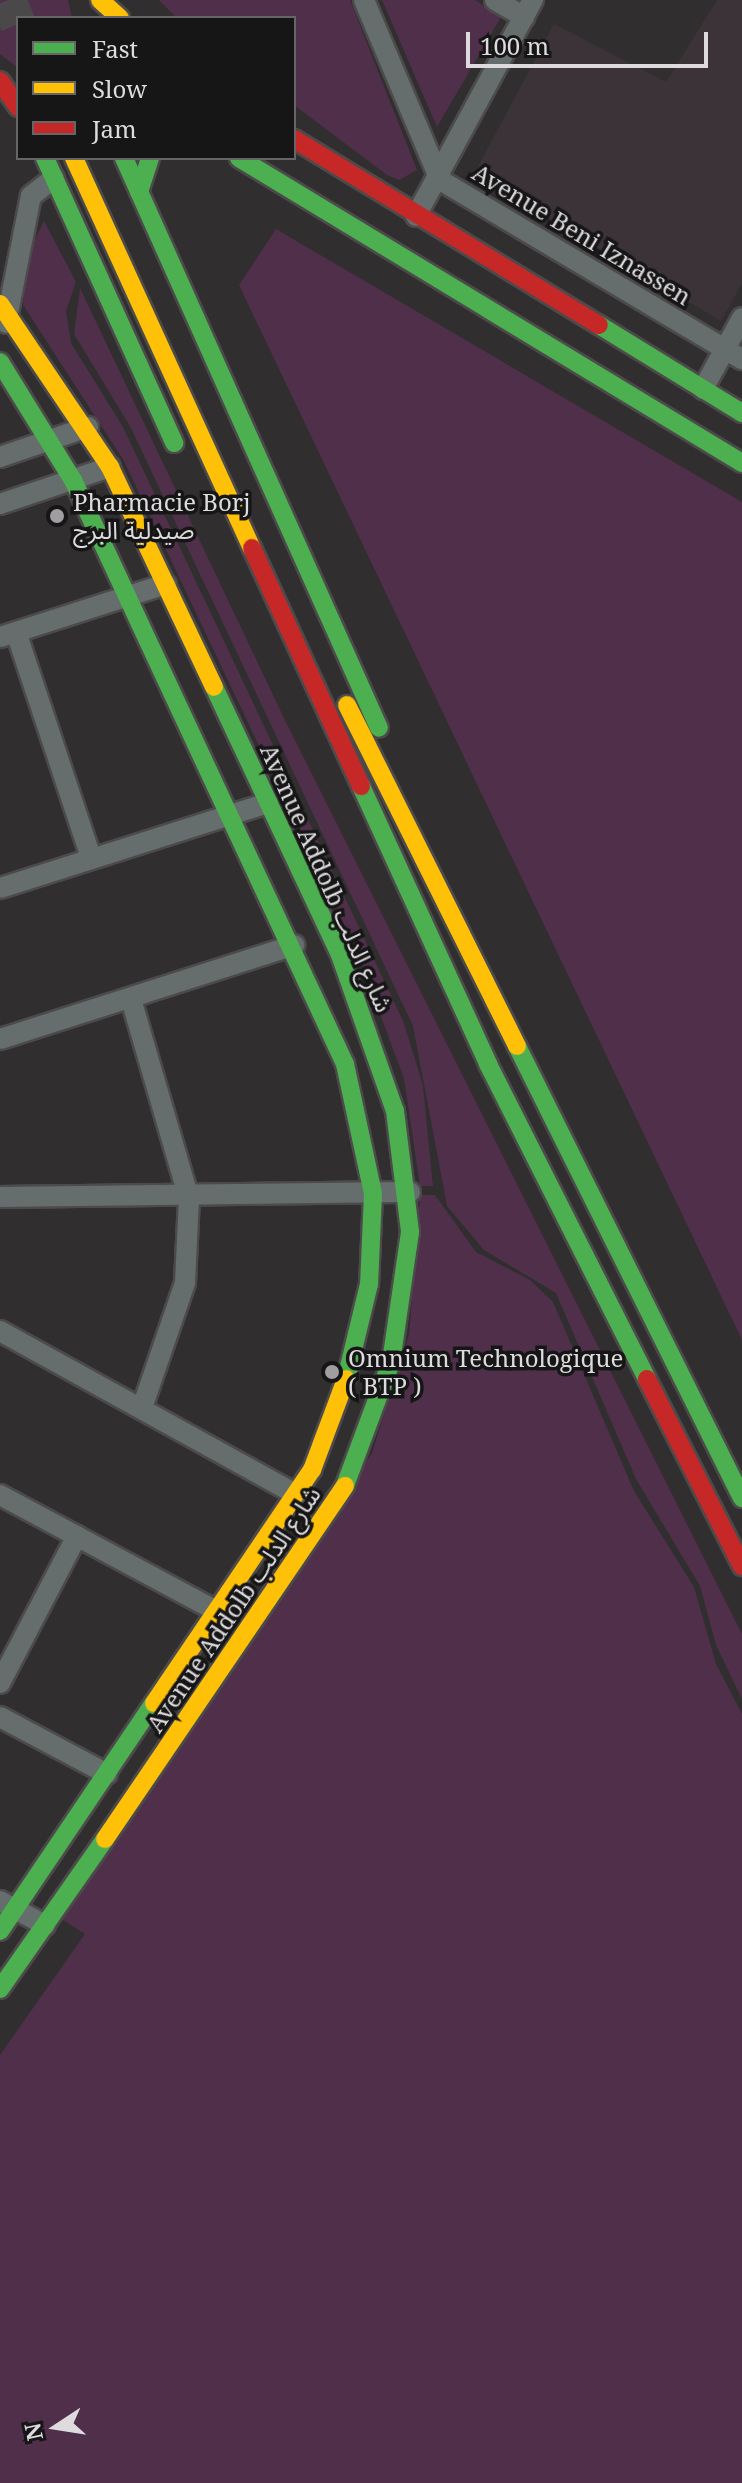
<!DOCTYPE html>
<html>
<head>
<meta charset="utf-8">
<style>
	body { margin:0 }
	#map { position:relative; width:742px; height:2483px; overflow:hidden; background:#302e2f; font-family:"Noto Serif","Noto Sans Arabic",serif }
	div>[style] { position:absolute }
	.built>* { inset:0; background:#3c3339 }
	.green>* { inset:0; background:#502f4a }
	.highway-tunnel>* { height:36px; margin-top:-18px; transform-origin:0; background:repeating-linear-gradient(90deg,#4a4849 0 36px,transparent 0 54px) }
	.roads { filter:drop-shadow(2px 0 #4c4a4b) drop-shadow(-2px 0 #4c4a4b) drop-shadow(0 2px #4c4a4b) drop-shadow(0 -2px #4c4a4b) }
	.street>* { height:20px; margin:-10px; padding:0 10px; transform-origin:10px; border-radius:10px; background:#656e6d }
	.fast>* { height:18px; margin:-9px; padding:0 9px; transform-origin:9px; border-radius:9px; background:#4caf50 }
	.slow>* { height:18px; margin:-9px; padding:0 9px; transform-origin:9px; border-radius:9px; background:#ffc107 }
	.jam>* { height:18px; margin:-9px; padding:0 9px; transform-origin:9px; border-radius:9px; background:#c62828 }
	.dots>* { width:22px; height:22px; translate:-50% -50%; box-sizing:border-box; border:4px solid #171617; border-radius:50% }
	span { translate:-50% -50%; white-space:nowrap; text-align:center; line-height:1.15; -webkit-text-stroke:7px #171617; paint-order:stroke }
	.street-label { font-size:24px; color:#dedbde }
	.poi-label { font-size:24px; color:#dedbde }
	.left { translate:0 -50%; text-align:left }
	.legend { position:absolute; left:16px; top:16px; width:280px; height:144px; box-sizing:border-box; background:#171617; border:2px solid #676567; margin:0; padding:10px 14px; list-style:none; font-size:24px; color:#dedbde }
	.legend li { display:flex; align-items:center; gap:16px; height:40px }
	.legend b { width:40px; border:2px solid #676567 }
	.north { position:absolute; left:16px; top:2387px; width:80px; height:80px; -webkit-text-stroke:6px #171617; paint-order:stroke; rotate:258deg; font-size:22px; font-weight:700; line-height:32px; text-align:center; color:#dedbde }
	.north::after { content:''; display:block; margin:auto; width:28px; height:36px; background:#dedbde; clip-path:polygon(50% 0,100% 100%,50% 72%,0 100%) }
	.scale { position:absolute; left:466px; top:32px; width:242px; height:36px; box-sizing:border-box; border:4px solid #dedbde; border-top:0; padding-left:10px; font-size:24px; line-height:28px; white-space:nowrap; color:#dedbde; -webkit-text-stroke:6px #171617; paint-order:stroke }
</style>
</head>
<body>
<div id="map">
	<div class="built">
		<div style="clip-path:polygon(717px 0,742px 0,742px 283px,721px 321px,474px 174px,554px 24px,666px 82px)"></div>
	</div>
	<div class="green">
		<div style="clip-path:polygon(0 0,68px 0,72px 18px,18px 18px,18px 68px,0 54px)"></div>
		<div style="clip-path:polygon(159px 0,350px 0,417px 170px,399px 180px,387px 175px,294px 105px,294px 18px,177px 18px)"></div>
		<div style="clip-path:polygon(382px 0,475px 0,501px 17px,437px 127px)"></div>
		<div style="clip-path:polygon(44px 221px,76px 282px,66px 311px,71px 343px,123px 427px,404px 1023px,423px 1086px,433px 1186px,420px 1186px,404px 1079px,360px 959px,124px 461px,23px 305px,27px 256px)"></div>
		<div style="clip-path:polygon(276px 229px,742px 502px,742px 1340px,239px 285px)"></div>
		<div style="clip-path:polygon(80px 288px,282px 714px,742px 1634px,742px 1699px,716px 1645px,700px 1586px,636px 1479px,556px 1293px,484px 1250px,447px 1206px,413px 1026px,131px 428px,74px 334px)"></div>
		<div style="clip-path:polygon(420px 1195px,435px 1195px,476px 1252px,530px 1280px,553px 1302px,634px 1491px,694px 1587px,716px 1664px,742px 1714px,742px 2483px,0 2483px,0 2055px,85px 1934px,60px 1918px,372px 1453px,409px 1335px)"></div>
	</div>
	<div class="highway-tunnel">
		<div style="left:8px;top:0;width:26px;rotate:67deg"></div>
	</div>
	<div class="roads">
		<div class="street">
			<div style="left:364px;top:0;width:195px;rotate:67.1deg"></div>
			<div style="left:440px;top:180px;width:351px;rotate:30.7deg"></div>
			<div style="left:495px;top:0;width:34px;rotate:30deg"></div>
			<div style="left:416px;top:216px;width:246px;rotate:-61.6deg"></div>
			<div style="left:6px;top:323px;width:129px;rotate:-78.9deg"></div>
			<div style="left:31px;top:196px;width:29px;rotate:-38deg"></div>
			<div style="left:703px;top:389px;width:81px;rotate:-61.2deg"></div>
			<div style="left:0;top:457px;width:93px;rotate:-18.8deg"></div>
			<div style="left:0;top:504px;width:116px;rotate:-18.6deg"></div>
			<div style="left:16px;top:632px;width:238px;rotate:71.6deg"></div>
			<div style="left:0;top:637px;width:174px;rotate:-17.7deg"></div>
			<div style="left:0;top:888px;width:281px;rotate:-17.6deg"></div>
			<div style="left:131px;top:999px;width:207px;rotate:73.8deg"></div>
			<div style="left:189px;top:1198px;width:85px;rotate:92.7deg"></div>
			<div style="left:185px;top:1283px;width:132px;rotate:109deg"></div>
			<div style="left:0;top:1039px;width:309px;rotate:-17.7deg"></div>
			<div style="left:0;top:1197px;width:410px;rotate:-0.7deg"></div>
			<div style="left:0;top:1331px;width:342px;rotate:28.9deg"></div>
			<div style="left:0;top:1495px;width:245px;rotate:28.2deg"></div>
			<div style="left:0;top:1683px;width:166px;rotate:-62.4deg"></div>
			<div style="left:0;top:1717px;width:121px;rotate:28deg"></div>
			<div style="left:0;top:1901px;width:51px;rotate:28.1deg"></div>
		</div>
		<div class="fast">
			<div style="left:45px;top:158px;width:313px;rotate:65.6deg"></div>
			<div style="left:124px;top:158px;width:624px;rotate:65.9deg"></div>
			<div style="left:239px;top:158px;width:588px;rotate:31.23deg"></div>
			<div style="left:139px;top:192px;width:36px;rotate:-72deg"></div>
			<div style="left:599px;top:325px;width:168px;rotate:31.6deg"></div>
			<div style="left:0;top:362px;width:139px;rotate:58.3deg"></div>
			<div style="left:73px;top:480px;width:644px;rotate:65.03deg"></div>
			<div style="left:345px;top:1064px;width:133px;rotate:77.8deg"></div>
			<div style="left:373px;top:1194px;width:90px;rotate:92.5deg"></div>
			<div style="left:369px;top:1284px;width:98px;rotate:103.6deg"></div>
			<div style="left:214px;top:687px;width:296px;rotate:64.8deg"></div>
			<div style="left:340px;top:955px;width:165px;rotate:70.6deg"></div>
			<div style="left:395px;top:1111px;width:122px;rotate:82.9deg"></div>
			<div style="left:410px;top:1232px;width:131px;rotate:98.3deg"></div>
			<div style="left:391px;top:1362px;width:132px;rotate:110.4deg"></div>
			<div style="left:361px;top:786px;width:306px;rotate:65.4deg"></div>
			<div style="left:488px;top:1064px;width:353px;rotate:63.2deg"></div>
			<div style="left:517px;top:1046px;width:505px;rotate:63.54deg"></div>
			<div style="left:0;top:1931px;width:275px;rotate:-56deg"></div>
			<div style="left:0;top:1989px;width:183px;rotate:-55deg"></div>
		</div>
		<div class="slow">
			<div style="left:100px;top:0;width:27px;rotate:42deg"></div>
			<div style="left:74px;top:158px;width:429px;rotate:65.5deg"></div>
			<div style="left:0;top:304px;width:197px;rotate:56deg"></div>
			<div style="left:110px;top:467px;width:243px;rotate:64.7deg"></div>
			<div style="left:347px;top:705px;width:381px;rotate:63.5deg"></div>
			<div style="left:154px;top:1703px;width:282px;rotate:-55.9deg"></div>
			<div style="left:312px;top:1470px;width:97px;rotate:-69.5deg"></div>
			<div style="left:105px;top:1839px;width:427px;rotate:-55.8deg"></div>
		</div>
		<div class="jam">
			<div style="left:0;top:81px;width:32px;rotate:55deg"></div>
			<div style="left:294px;top:139px;width:357px;rotate:31.4deg"></div>
			<div style="left:252px;top:548px;width:262px;rotate:65.4deg"></div>
			<div style="left:647px;top:1379px;width:210px;rotate:63.1deg"></div>
		</div>
	</div>
	<div class="dots">
		<div style="left:57px;top:516px;background:#a19ea1"></div>
		<div style="left:332px;top:1372px;background:#a19ea1"></div>
	</div>
	<div class="street-label">
		<span style="left:582px;top:234px;rotate:31deg">Avenue Beni Iznassen</span>
		<span style="left:327px;top:878px;rotate:66deg">Avenue Addolb شارع الدلب</span>
		<span style="left:233px;top:1609px;rotate:-56deg">Avenue Addolb شارع الدلب</span>
	</div>
	<div class="poi-label">
		<span class="left" style="left:73px;top:516px">Pharmacie Borj<br>صيدلية البرج</span>
		<span class="left" style="left:348px;top:1372px">Omnium Technologique<br>( BTP )</span>
	</div>
	<ul class="legend">
	<li><b style="height:10px;background:#4caf50"></b>Fast</li>
	<li><b style="height:10px;background:#ffc107"></b>Slow</li>
	<li><b style="height:10px;background:#c62828"></b>Jam</li>
	</ul>
	<div class="north">N</div>
	<div class="scale">100 m</div>
</div>
</body>
</html>
